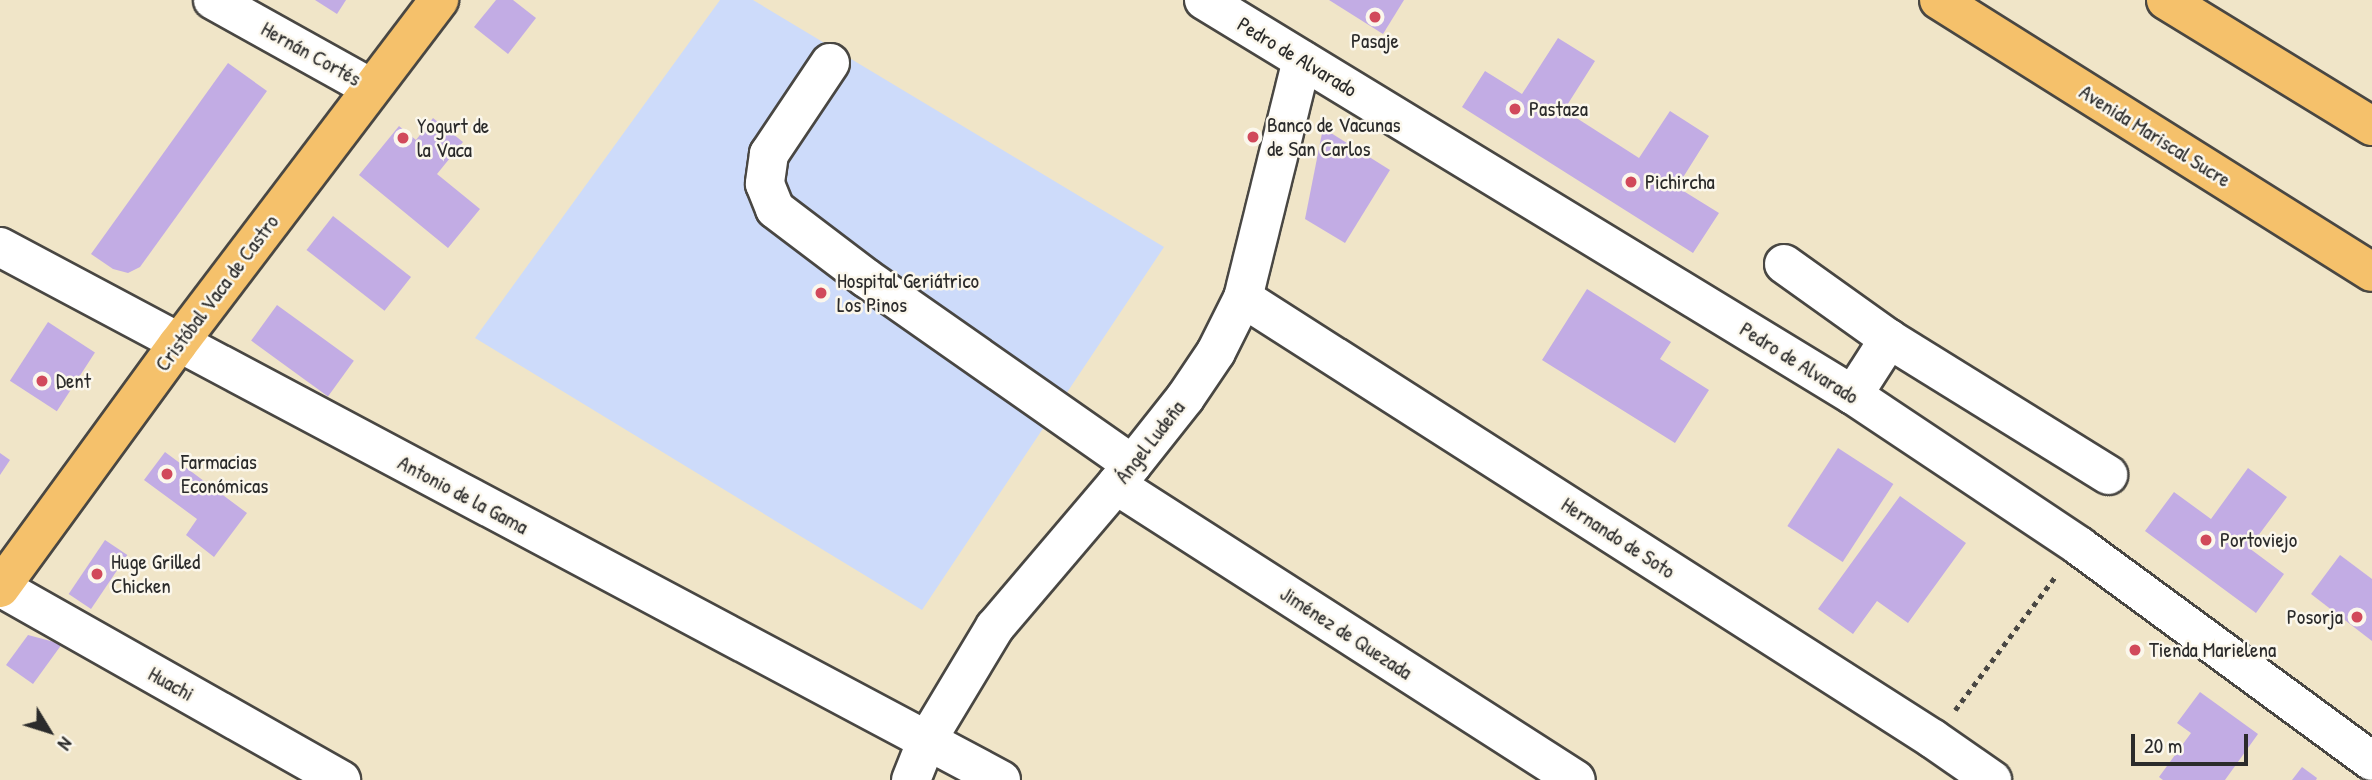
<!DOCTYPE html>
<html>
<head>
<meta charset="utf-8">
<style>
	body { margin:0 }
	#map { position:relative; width:2372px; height:780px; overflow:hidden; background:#f0e5c8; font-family:"Patrick Hand",sans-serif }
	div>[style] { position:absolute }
	.built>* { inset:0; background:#cddbfa }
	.building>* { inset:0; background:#c2ace4; transform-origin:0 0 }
	.path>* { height:4.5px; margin-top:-2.25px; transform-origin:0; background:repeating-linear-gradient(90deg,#494743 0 5px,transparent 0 10px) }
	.roads { filter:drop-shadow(2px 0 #494743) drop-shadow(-2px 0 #494743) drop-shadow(0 2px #494743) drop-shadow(0 -2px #494743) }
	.minor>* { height:38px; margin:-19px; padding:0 19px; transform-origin:19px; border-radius:19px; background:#fff }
	.major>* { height:38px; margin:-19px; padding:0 19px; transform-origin:19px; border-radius:19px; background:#f5c16b }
	.dots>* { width:19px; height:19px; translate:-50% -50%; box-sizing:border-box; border:4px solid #fbf7ec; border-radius:50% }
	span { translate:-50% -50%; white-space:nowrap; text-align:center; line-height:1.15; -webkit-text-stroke:5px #fbf7ec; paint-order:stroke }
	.poi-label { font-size:21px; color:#2b2b2b }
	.left { translate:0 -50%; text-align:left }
	.right { translate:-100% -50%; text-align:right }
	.street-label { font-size:21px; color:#2b2b2b }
	.north { position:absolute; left:14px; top:696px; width:70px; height:70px; -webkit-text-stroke:5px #fbf7ec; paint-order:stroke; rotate:128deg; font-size:19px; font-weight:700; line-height:28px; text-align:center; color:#2b2b2b }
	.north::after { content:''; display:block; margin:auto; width:24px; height:32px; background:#2b2b2b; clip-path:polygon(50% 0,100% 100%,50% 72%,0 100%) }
	.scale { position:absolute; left:2131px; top:734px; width:117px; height:32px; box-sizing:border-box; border:4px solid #2b2b2b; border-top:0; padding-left:9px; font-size:21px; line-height:24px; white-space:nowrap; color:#2b2b2b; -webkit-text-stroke:5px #fbf7ec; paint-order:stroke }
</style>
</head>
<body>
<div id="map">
	<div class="built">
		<div style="clip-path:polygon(720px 0,753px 0,1164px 247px,922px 610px,475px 338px)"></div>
	</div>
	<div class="building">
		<div style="clip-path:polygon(315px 0,346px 0,337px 14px)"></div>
		<div style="clip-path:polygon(496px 0,513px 0,536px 18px,508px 54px,474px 27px)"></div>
		<div style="clip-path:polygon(1329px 0,1404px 0,1383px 34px)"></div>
		<div style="clip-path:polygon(1558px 38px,1595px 61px,1564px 110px,1639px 158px,1670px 111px,1709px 136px,1677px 187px,1719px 213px,1693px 253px,1462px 107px,1485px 71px,1522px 94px)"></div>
		<div style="clip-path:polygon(228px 63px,267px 91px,140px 267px,128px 273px,113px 269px,91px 254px)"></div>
		<div style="clip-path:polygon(433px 118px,463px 142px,437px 174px,480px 209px,448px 248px,359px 175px,399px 126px,416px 140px)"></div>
		<div style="clip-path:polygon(1323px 128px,1390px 170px,1345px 243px,1305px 219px)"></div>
		<div style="left:333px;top:216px;width:99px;height:43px;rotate:38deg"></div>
		<div style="clip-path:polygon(1587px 289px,1671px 342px,1660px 359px,1709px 390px,1675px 443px,1542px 360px)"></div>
		<div style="left:277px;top:305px;width:95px;height:44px;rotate:36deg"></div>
		<div style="left:48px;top:322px;width:56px;height:70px;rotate:33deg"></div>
		<div style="left:1838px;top:448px;width:66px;height:93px;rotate:33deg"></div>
		<div style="clip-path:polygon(165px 452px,247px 513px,214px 557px,186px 535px,197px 519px,144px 480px)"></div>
		<div style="clip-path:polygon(0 453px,10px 460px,0 475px)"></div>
		<div style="clip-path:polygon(2248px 468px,2287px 497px,2249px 548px,2284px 574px,2256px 613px,2145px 531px,2174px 492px,2211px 519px)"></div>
		<div style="clip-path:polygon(1900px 496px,1966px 543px,1908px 623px,1877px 601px,1853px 634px,1818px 609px)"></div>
		<div style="left:105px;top:540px;width:27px;height:65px;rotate:34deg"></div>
		<div style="clip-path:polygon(2340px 555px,2372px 579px,2372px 641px,2311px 594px)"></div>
		<div style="clip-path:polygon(28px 635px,62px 644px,33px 684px,6px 665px)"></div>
		<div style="clip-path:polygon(2200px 692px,2258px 734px,2225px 780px,2163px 780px,2159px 777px,2191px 733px,2177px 723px)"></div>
		<div style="clip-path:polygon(2302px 767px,2317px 778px,2316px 780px,2292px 780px)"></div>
	</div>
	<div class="path">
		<div style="left:1955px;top:710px;width:166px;rotate:-53.1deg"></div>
	</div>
	<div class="roads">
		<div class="minor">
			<div style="left:213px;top:0;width:181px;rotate:29.1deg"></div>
			<div style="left:1204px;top:0;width:760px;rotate:31.33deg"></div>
			<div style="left:1853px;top:395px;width:272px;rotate:33.7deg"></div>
			<div style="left:2079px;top:546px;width:363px;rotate:36.3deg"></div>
			<div style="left:830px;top:63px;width:110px;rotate:123.8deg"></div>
			<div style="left:769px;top:154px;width:30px;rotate:98deg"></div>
			<div style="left:765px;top:184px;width:27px;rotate:68deg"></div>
			<div style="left:775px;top:209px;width:114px;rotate:37.2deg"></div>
			<div style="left:866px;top:278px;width:325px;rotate:35deg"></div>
			<div style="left:0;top:247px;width:1134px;rotate:28.03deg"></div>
			<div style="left:1784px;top:264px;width:129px;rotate:35.5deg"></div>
			<div style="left:1243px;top:298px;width:819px;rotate:32.58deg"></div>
			<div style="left:1933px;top:739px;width:72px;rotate:34.8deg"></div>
			<div style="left:1853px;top:395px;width:67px;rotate:-57.3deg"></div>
			<div style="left:1889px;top:339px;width:258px;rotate:31.8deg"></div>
			<div style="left:1116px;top:485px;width:546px;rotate:32.67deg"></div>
			<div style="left:0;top:587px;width:392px;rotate:29.5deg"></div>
			<div style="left:911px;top:780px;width:43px;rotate:-68.2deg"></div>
			<div style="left:927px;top:740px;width:132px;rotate:-59deg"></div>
			<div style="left:995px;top:627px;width:187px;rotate:-49.6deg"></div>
			<div style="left:1116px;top:485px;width:111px;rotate:-51.6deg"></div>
			<div style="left:1185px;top:398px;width:55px;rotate:-56deg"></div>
			<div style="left:1216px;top:352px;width:60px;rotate:-63.4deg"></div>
			<div style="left:1243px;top:298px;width:245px;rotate:-76.1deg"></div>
		</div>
		<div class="major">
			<div style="left:1939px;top:0;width:511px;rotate:32.14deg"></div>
			<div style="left:2166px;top:0;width:241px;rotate:31.5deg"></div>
			<div style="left:0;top:588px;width:302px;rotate:-53.9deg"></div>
			<div style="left:178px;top:344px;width:432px;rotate:-52.8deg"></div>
		</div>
	</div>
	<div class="dots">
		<div style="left:1375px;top:17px;background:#d1495b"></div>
		<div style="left:1515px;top:109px;background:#d1495b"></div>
		<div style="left:1253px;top:137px;background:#d1495b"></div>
		<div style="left:403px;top:138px;background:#d1495b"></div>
		<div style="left:1631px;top:182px;background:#d1495b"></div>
		<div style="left:821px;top:293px;background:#d1495b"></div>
		<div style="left:42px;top:381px;background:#d1495b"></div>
		<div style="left:167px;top:474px;background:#d1495b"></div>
		<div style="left:2206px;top:540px;background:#d1495b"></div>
		<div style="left:97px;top:574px;background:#d1495b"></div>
		<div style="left:2357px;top:617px;background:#d1495b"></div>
		<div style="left:2135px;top:650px;background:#d1495b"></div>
	</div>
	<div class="poi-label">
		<span style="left:1375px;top:41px">Pasaje</span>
		<span class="left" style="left:1529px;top:109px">Pastaza</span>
		<span class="left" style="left:1267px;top:137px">Banco de Vacunas<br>de San Carlos</span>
		<span class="left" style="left:417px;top:138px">Yogurt de<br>la Vaca</span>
		<span class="left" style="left:1645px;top:182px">Pichircha</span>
		<span class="left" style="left:837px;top:293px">Hospital Geriátrico<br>Los Pinos</span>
		<span class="left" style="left:56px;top:381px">Dent</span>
		<span class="left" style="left:181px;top:474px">Farmacias<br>Económicas</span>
		<span class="left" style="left:2220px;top:540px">Portoviejo</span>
		<span class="left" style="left:111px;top:574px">Huge Grilled<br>Chicken</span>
		<span class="right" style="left:2343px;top:617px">Posorja</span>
		<span class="left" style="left:2149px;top:650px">Tienda Marielena</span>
	</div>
	<div class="street-label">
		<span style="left:311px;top:54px;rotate:29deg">Hernán Cortés</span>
		<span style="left:1297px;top:57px;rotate:31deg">Pedro de Alvarado</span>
		<span style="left:2155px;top:136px;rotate:32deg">Avenida Mariscal Sucre</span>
		<span style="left:217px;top:293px;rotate:-53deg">Cristóbal Vaca de Castro</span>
		<span style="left:1799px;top:363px;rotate:32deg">Pedro de Alvarado</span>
		<span style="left:1150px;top:442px;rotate:-52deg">Ángel Ludeña</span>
		<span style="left:463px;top:495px;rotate:28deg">Antonio de la Gama</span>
		<span style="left:1618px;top:538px;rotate:33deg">Hernando de Soto</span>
		<span style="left:1346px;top:633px;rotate:33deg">Jiménez de Quezada</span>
		<span style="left:171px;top:684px;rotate:29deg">Huachi</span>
	</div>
	<div class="north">N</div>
	<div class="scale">20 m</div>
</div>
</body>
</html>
